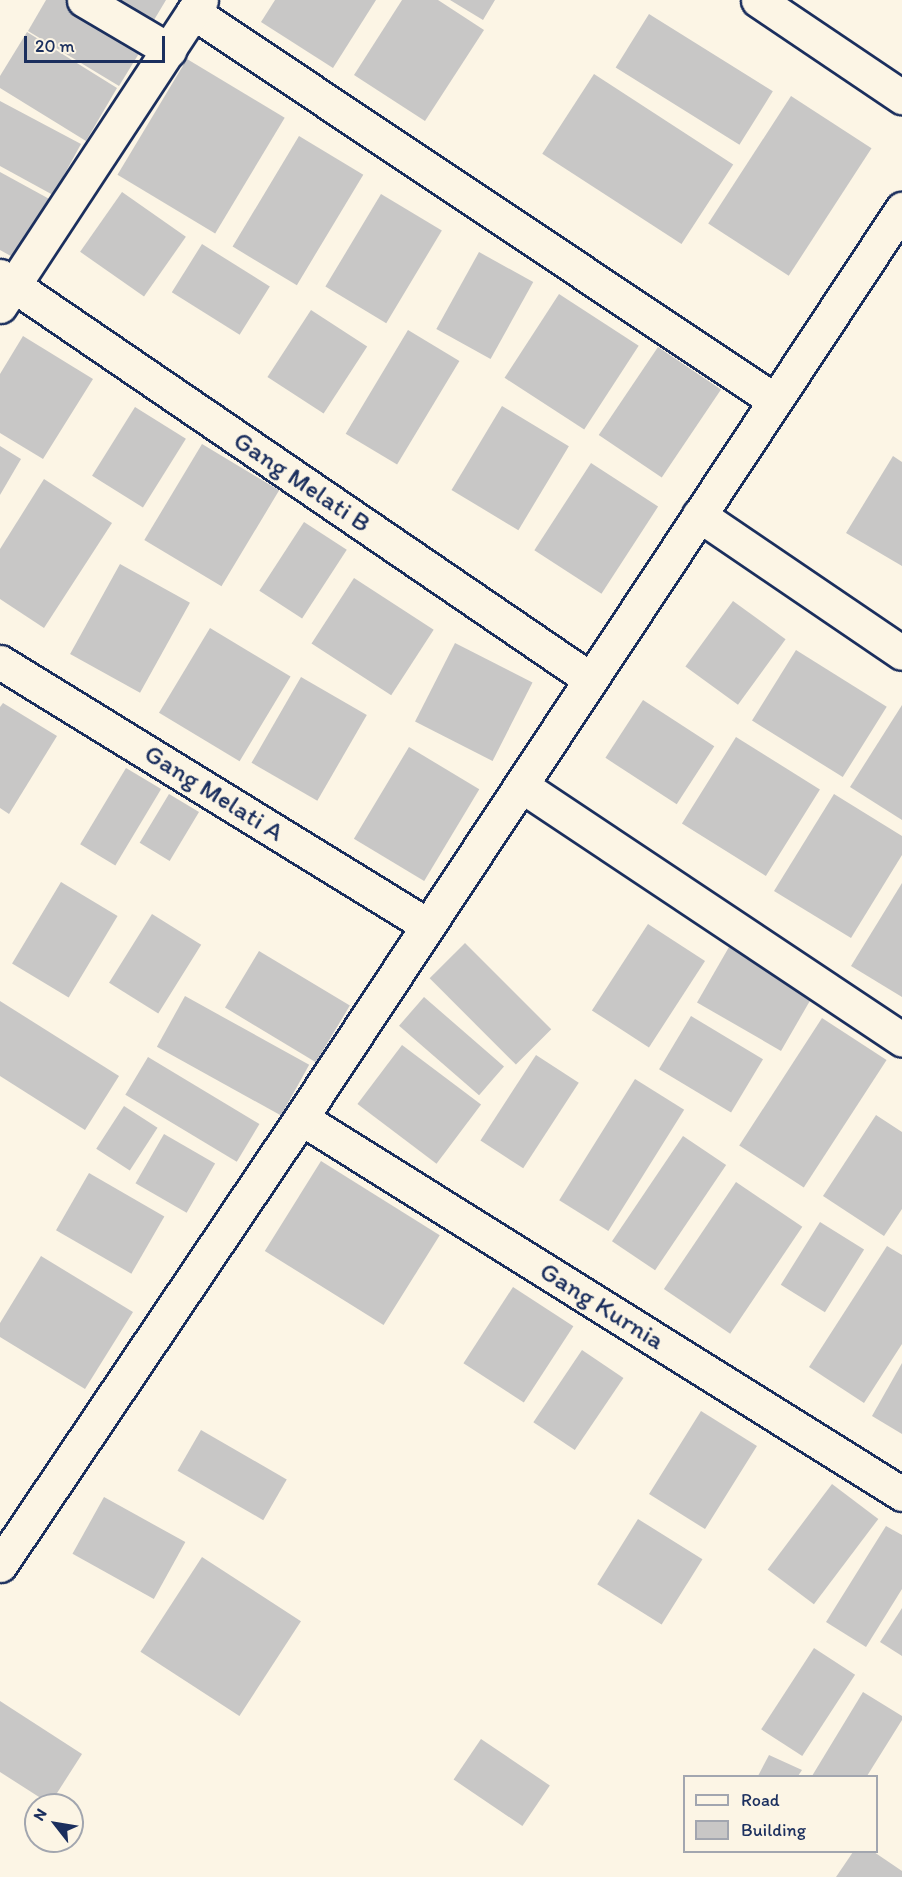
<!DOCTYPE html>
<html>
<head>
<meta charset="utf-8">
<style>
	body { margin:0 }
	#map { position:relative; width:902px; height:1877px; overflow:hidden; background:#fcf5e5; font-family:Itim,sans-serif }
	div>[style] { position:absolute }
	.building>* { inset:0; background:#c8c7c6; transform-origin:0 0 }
	.roads { filter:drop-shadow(2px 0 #1b2f5e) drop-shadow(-2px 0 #1b2f5e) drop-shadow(0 2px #1b2f5e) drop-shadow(0 -2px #1b2f5e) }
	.street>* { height:33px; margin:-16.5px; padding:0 16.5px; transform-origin:16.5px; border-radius:16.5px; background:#fcf5e5 }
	span { translate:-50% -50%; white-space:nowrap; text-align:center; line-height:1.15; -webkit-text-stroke:4.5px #fcf5e5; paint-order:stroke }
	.street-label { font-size:26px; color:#1b2f5e }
	.legend { position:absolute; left:683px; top:1775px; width:195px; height:78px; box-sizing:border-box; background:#fcf5e5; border:2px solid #a2a6af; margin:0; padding:8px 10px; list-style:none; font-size:18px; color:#1b2f5e }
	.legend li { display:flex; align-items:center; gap:12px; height:30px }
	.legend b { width:30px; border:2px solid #a2a6af }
	.north { position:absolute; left:24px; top:1793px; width:60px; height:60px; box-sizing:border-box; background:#fcf5e5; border:2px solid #a2a6af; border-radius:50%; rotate:301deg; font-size:16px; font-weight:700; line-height:24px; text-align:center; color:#1b2f5e }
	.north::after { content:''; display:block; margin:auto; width:21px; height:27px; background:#1b2f5e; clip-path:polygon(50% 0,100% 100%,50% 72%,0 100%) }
	.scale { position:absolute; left:24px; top:36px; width:141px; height:27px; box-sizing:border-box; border:3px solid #1b2f5e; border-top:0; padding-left:8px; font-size:18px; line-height:21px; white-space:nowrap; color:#1b2f5e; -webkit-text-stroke:4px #fcf5e5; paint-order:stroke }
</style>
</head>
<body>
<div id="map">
	<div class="building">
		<div style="clip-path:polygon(46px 0,78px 0,146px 42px,119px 86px,28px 31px)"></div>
		<div style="clip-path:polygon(98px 0,166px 0,148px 30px)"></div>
		<div style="clip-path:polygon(275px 0,376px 0,333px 68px,261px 22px)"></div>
		<div style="clip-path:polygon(402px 0,438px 0,484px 30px,425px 121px,354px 75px)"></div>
		<div style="clip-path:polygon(450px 0,495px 0,483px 20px)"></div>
		<div style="left:649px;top:14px;width:146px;height:63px;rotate:32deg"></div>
		<div style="clip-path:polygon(27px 32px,117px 88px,86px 141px,0 88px,0 76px)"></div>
		<div style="left:187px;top:59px;width:114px;height:135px;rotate:31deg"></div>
		<div style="left:594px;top:74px;width:166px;height:95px;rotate:33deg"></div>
		<div style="left:791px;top:96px;width:96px;height:152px;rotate:33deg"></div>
		<div style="clip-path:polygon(0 101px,81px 144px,53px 195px,0 166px)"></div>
		<div style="left:299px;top:136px;width:75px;height:129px;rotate:31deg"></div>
		<div style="clip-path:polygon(0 172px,53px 201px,20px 261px,0 250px)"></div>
		<div style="left:122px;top:192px;width:78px;height:73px;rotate:35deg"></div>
		<div style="left:381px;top:194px;width:71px;height:108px;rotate:31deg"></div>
		<div style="left:202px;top:244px;width:80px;height:57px;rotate:32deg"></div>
		<div style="left:479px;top:252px;width:62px;height:88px;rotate:29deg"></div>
		<div style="left:559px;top:294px;width:95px;height:100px;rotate:33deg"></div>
		<div style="left:311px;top:310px;width:67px;height:80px;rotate:33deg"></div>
		<div style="left:408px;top:330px;width:60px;height:121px;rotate:31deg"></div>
		<div style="clip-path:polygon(23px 336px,93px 379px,43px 459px,0 433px,0 374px)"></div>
		<div style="left:658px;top:347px;width:76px;height:106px;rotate:34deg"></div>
		<div style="left:502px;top:406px;width:78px;height:98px;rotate:31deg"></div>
		<div style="left:135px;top:407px;width:60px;height:81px;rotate:32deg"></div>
		<div style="left:202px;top:444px;width:90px;height:112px;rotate:31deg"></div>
		<div style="clip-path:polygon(0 446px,21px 459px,0 495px)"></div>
		<div style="clip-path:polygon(893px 456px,902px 462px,902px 566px,846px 533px)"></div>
		<div style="left:591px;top:463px;width:80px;height:104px;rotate:33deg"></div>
		<div style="clip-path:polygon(44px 479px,112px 523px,44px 628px,0 599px,0 549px)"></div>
		<div style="left:304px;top:522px;width:51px;height:82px;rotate:33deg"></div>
		<div style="left:120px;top:564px;width:80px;height:103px;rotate:29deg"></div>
		<div style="left:354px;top:578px;width:95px;height:78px;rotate:33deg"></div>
		<div style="left:733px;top:601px;width:65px;height:81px;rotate:36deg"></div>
		<div style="left:210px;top:628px;width:94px;height:99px;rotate:31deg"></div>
		<div style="left:455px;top:643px;width:87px;height:88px;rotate:27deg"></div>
		<div style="left:796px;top:650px;width:107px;height:83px;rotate:32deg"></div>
		<div style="left:301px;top:677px;width:76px;height:99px;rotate:30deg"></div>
		<div style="left:643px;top:700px;width:85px;height:69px;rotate:33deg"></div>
		<div style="clip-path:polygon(3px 703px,57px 736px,9px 814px,0 808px,0 707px)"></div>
		<div style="clip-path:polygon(902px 705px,902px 820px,850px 787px)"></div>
		<div style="left:736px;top:737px;width:99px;height:102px;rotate:32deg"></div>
		<div style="left:409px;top:747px;width:82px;height:107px;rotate:31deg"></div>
		<div style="left:126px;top:768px;width:41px;height:89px;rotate:31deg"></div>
		<div style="left:169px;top:794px;width:35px;height:57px;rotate:31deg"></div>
		<div style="clip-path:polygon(834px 794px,902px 836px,902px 855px,851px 938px,774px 891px)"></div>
		<div style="left:61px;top:882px;width:66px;height:95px;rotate:31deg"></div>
		<div style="clip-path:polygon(902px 883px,902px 997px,851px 966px)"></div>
		<div style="left:152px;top:914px;width:58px;height:81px;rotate:32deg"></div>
		<div style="left:648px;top:924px;width:68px;height:103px;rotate:33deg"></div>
		<div style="left:465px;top:943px;width:122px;height:50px;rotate:45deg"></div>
		<div style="left:729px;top:947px;width:97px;height:64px;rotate:30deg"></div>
		<div style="left:259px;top:951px;width:106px;height:66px;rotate:31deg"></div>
		<div style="left:185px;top:996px;width:142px;height:58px;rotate:29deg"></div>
		<div style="left:424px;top:997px;width:106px;height:38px;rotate:41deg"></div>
		<div style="clip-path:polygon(0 1001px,119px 1076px,85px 1130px,0 1076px)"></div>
		<div style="left:691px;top:1016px;width:84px;height:62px;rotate:31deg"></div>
		<div style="left:822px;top:1018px;width:77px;height:152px;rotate:33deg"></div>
		<div style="left:402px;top:1045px;width:99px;height:74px;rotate:37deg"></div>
		<div style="left:536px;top:1055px;width:51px;height:102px;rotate:33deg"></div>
		<div style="left:148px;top:1057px;width:130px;height:44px;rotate:31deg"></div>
		<div style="left:635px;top:1079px;width:58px;height:143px;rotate:32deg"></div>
		<div style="left:124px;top:1106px;width:40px;height:51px;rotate:33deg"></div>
		<div style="clip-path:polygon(876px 1115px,902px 1132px,902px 1209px,884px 1236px,823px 1196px)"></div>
		<div style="left:164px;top:1134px;width:59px;height:57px;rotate:30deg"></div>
		<div style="left:683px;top:1136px;width:52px;height:127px;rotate:34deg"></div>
		<div style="left:321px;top:1161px;width:140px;height:106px;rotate:32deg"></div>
		<div style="left:89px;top:1173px;width:87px;height:66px;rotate:30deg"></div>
		<div style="left:736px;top:1182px;width:80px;height:129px;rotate:34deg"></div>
		<div style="left:820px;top:1222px;width:52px;height:74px;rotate:32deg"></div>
		<div style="clip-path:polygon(887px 1246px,902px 1255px,902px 1344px,864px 1403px,809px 1367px)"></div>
		<div style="clip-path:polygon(41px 1256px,133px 1312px,85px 1389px,0 1337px,0 1323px)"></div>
		<div style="left:513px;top:1287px;width:72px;height:91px;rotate:33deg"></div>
		<div style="left:582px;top:1350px;width:50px;height:87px;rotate:34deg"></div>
		<div style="clip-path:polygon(902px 1363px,902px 1434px,872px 1416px)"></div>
		<div style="left:701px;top:1411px;width:66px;height:98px;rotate:32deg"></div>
		<div style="left:201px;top:1430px;width:99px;height:47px;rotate:30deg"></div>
		<div style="left:832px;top:1484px;width:58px;height:107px;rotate:37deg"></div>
		<div style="left:104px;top:1497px;width:93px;height:65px;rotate:29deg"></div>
		<div style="left:638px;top:1519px;width:76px;height:77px;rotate:32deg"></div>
		<div style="clip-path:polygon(886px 1526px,902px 1535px,902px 1589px,866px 1647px,826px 1622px)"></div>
		<div style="left:202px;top:1557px;width:118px;height:113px;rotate:33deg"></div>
		<div style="clip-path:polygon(902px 1608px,902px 1656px,880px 1642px)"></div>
		<div style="left:814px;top:1648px;width:49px;height:97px;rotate:33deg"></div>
		<div style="clip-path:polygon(863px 1692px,902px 1716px,902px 1720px,867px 1776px,812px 1776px)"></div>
		<div style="clip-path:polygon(0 1701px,82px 1754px,50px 1804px,0 1772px)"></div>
		<div style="left:481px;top:1739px;width:83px;height:49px;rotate:34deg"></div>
		<div style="clip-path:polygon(769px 1755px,802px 1770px,798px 1776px,758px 1776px)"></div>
		<div style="clip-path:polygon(853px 1852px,874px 1852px,902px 1871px,902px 1877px,836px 1877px)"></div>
	</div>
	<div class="roads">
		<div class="street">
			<div style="left:84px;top:0;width:99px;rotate:30.5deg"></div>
			<div style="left:758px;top:0;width:174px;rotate:34deg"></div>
			<div style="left:193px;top:12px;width:699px;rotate:33.74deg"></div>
			<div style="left:0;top:276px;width:714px;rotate:34.34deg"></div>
			<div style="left:0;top:306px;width:366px;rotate:-56.7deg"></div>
			<div style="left:699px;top:515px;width:245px;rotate:34.2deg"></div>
			<div style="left:0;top:662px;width:501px;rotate:31.63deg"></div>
			<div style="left:522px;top:786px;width:457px;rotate:33.7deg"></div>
			<div style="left:301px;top:1118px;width:709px;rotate:32.03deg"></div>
			<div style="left:0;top:1565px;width:539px;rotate:-56.04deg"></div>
			<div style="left:301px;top:1118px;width:1090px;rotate:-56.53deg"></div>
		</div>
	</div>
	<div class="street-label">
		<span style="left:302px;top:482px;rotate:34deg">Gang Melati B</span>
		<span style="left:214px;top:793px;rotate:32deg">Gang Melati A</span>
		<span style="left:602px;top:1306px;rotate:32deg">Gang Kurnia</span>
	</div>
	<ul class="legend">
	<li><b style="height:8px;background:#fcf5e5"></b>Road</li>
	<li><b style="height:16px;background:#c8c7c6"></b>Building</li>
	</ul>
	<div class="north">N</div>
	<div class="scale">20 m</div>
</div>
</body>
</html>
